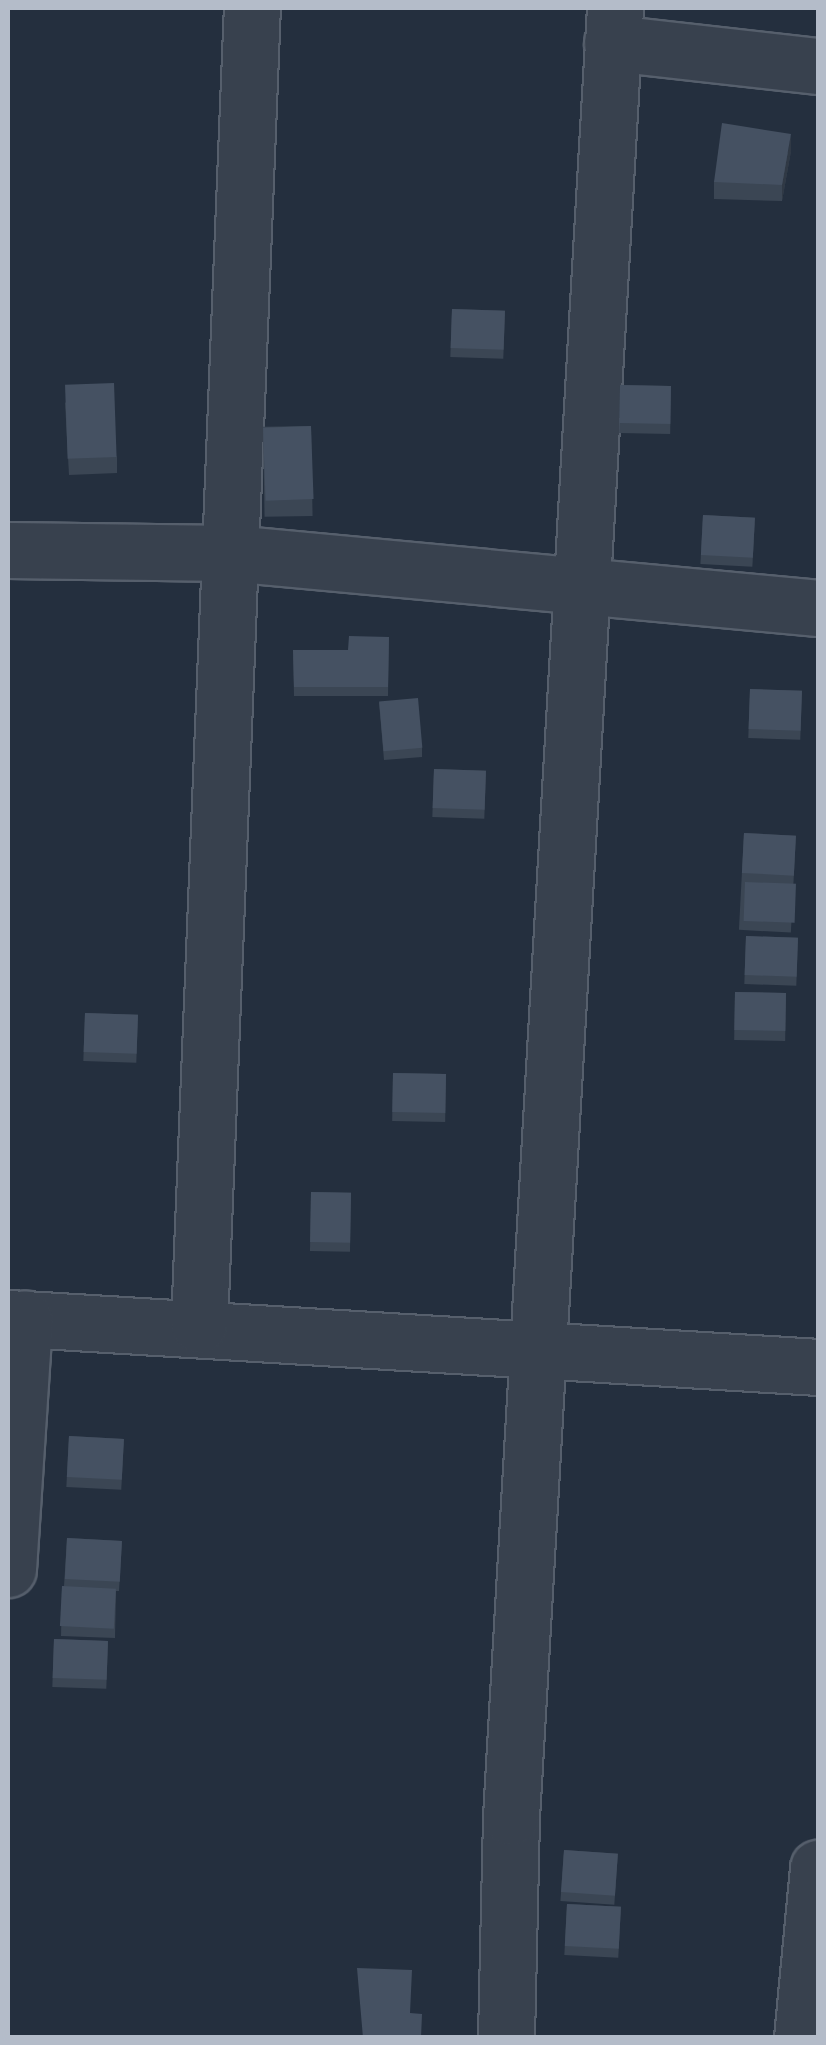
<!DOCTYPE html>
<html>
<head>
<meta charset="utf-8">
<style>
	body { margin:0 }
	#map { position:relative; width:826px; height:2045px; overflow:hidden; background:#242f3e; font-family:"Roboto Condensed",sans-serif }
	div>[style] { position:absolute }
	.roads { filter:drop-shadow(2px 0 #565f6c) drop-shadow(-2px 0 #565f6c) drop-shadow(0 2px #565f6c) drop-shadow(0 -2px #565f6c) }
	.minor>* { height:55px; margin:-27.5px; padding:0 27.5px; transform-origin:27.5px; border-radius:27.5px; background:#38414e }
	.wall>* { inset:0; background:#3b4654; transform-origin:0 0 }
	.shaded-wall>* { inset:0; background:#303945 }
	.building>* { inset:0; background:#455162; transform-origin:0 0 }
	span { translate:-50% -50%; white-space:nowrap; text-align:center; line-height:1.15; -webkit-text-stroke:8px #1d2633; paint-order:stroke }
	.frame { position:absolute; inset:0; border:10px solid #b4bcc9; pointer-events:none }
</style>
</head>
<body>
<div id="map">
	<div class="roads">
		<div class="minor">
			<div style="left:612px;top:43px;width:207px;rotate:6.4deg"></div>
			<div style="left:8px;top:550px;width:222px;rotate:0.8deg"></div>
			<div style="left:230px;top:553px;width:591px;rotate:5.34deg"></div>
			<div style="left:8px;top:1318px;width:811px;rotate:3.46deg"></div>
			<div style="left:199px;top:1325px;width:1318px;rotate:-87.7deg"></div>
			<div style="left:8px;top:1569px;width:251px;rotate:-86.3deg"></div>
			<div style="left:506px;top:2038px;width:221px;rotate:-88.7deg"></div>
			<div style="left:511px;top:1817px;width:1812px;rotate:-86.71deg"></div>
			<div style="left:802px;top:2038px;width:171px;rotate:-84.6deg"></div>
		</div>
	</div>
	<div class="wall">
		<div style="clip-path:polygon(791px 151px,782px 201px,714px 199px,714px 182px)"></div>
		<div style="left:452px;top:309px;width:53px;height:48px;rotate:2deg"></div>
		<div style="left:620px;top:385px;width:51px;height:48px;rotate:1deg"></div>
		<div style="clip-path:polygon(65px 402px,117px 457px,117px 473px,69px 475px)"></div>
		<div style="left:311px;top:426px;width:90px;height:48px;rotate:89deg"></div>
		<div style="left:703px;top:515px;width:52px;height:49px;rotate:3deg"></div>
		<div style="clip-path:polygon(389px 637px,388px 696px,294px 696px,293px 650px,348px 650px)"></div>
		<div style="left:750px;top:689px;width:52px;height:49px;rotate:2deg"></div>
		<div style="clip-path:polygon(379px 702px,422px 748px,422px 757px,384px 760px)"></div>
		<div style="left:434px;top:769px;width:52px;height:48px;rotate:2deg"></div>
		<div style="left:744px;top:833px;width:52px;height:97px;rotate:3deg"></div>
		<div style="left:746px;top:936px;width:52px;height:48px;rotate:2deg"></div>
		<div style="left:735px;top:992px;width:51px;height:48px;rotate:1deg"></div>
		<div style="left:85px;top:1013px;width:53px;height:48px;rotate:2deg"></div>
		<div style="left:393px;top:1073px;width:53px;height:48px;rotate:1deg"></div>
		<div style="left:311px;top:1192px;width:40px;height:59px;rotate:1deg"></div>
		<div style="left:69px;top:1436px;width:55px;height:51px;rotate:3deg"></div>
		<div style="clip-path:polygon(67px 1538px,122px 1541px,119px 1591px,116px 1591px,115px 1638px,61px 1636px,62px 1586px,64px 1586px)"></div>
		<div style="left:54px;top:1639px;width:54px;height:48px;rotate:2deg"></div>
		<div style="left:564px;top:1850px;width:54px;height:51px;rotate:4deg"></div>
		<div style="left:567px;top:1904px;width:54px;height:51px;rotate:3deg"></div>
	</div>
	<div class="shaded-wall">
		<div style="clip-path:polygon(791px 134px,791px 151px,782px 201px,782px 185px)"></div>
	</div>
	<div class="building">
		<div style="clip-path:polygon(722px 123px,791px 134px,782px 185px,714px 182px)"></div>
		<div style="left:452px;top:309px;width:53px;height:39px;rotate:2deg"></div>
		<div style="left:114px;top:383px;width:74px;height:49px;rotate:88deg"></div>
		<div style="left:620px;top:385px;width:51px;height:38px;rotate:1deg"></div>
		<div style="left:311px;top:426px;width:73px;height:48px;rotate:88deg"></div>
		<div style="left:703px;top:515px;width:52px;height:40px;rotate:3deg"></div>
		<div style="clip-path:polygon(349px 636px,389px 637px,388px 687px,294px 687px,293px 650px,348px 650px)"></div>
		<div style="left:750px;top:689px;width:52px;height:40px;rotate:2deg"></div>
		<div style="left:418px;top:698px;width:50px;height:39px;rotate:85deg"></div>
		<div style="left:434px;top:769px;width:52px;height:39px;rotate:2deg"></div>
		<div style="left:744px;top:833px;width:52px;height:40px;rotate:3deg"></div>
		<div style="left:745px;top:882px;width:51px;height:39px;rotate:2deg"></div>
		<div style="left:746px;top:936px;width:52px;height:39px;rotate:2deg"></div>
		<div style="left:735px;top:992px;width:51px;height:38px;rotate:1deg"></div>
		<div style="left:85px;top:1013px;width:53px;height:39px;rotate:2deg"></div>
		<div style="left:393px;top:1073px;width:53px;height:39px;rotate:1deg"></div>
		<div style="left:311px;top:1192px;width:40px;height:50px;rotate:1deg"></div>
		<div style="left:69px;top:1436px;width:55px;height:41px;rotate:3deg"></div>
		<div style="left:67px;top:1538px;width:55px;height:41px;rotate:3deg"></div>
		<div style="left:62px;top:1586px;width:54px;height:40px;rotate:3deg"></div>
		<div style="left:54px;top:1639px;width:54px;height:39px;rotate:2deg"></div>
		<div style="left:564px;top:1850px;width:54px;height:42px;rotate:4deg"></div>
		<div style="left:567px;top:1904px;width:54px;height:42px;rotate:3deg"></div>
		<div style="clip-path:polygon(357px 1968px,412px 1970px,410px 2013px,422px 2014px,421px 2038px,363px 2038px)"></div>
	</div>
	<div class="frame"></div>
</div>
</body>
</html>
